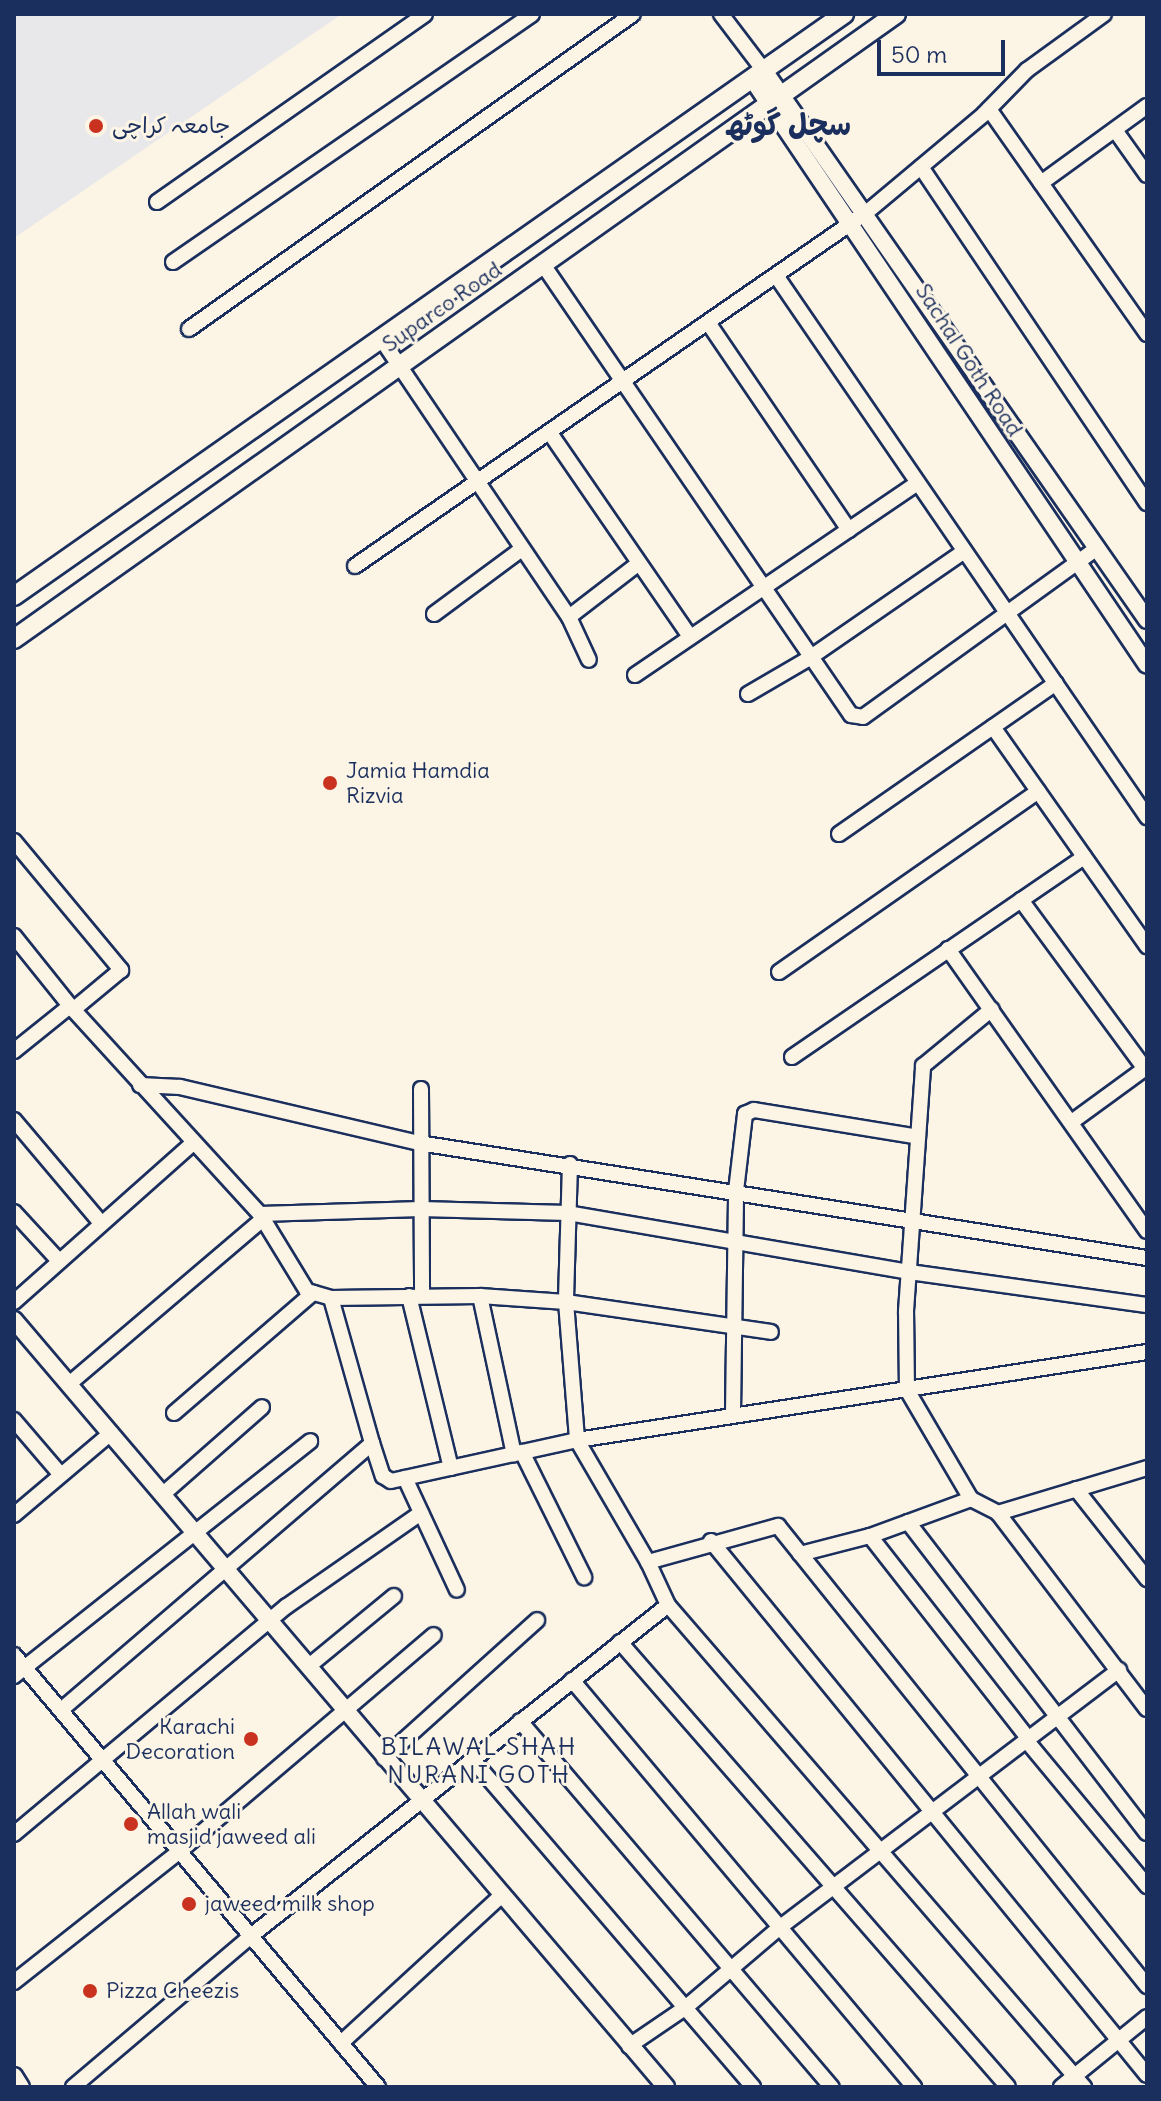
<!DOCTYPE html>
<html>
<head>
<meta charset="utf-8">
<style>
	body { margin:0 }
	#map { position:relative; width:1161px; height:2101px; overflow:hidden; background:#fcf5e5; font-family:Delius,"Playpen Sans Arabic",sans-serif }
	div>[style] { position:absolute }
	.built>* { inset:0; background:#e8e7ea }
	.roads { filter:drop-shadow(2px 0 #1b2f5e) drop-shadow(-2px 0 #1b2f5e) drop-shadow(0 2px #1b2f5e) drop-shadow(0 -2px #1b2f5e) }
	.minor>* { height:14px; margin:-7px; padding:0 7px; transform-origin:7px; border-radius:7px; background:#fcf5e5 }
	.tertiary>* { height:16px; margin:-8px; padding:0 8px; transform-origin:8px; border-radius:8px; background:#fcf5e5 }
	.secondary>* { height:18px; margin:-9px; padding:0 9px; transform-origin:9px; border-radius:9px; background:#fcf5e5 }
	.dots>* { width:22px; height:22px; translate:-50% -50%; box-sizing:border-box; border:4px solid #fcf5e5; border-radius:50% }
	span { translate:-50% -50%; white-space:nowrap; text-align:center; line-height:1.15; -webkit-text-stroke:6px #fcf5e5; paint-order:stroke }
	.poi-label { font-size:22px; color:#1b2f5e }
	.left { translate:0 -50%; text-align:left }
	.right { translate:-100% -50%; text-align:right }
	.street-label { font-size:22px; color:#1b2f5e }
	.neighbourhood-label { font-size:24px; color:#1b2f5e; letter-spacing:2px }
	.district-label { font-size:30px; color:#1b2f5e; font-weight:700 }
	.frame { position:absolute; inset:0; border:16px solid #1b2f5e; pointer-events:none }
	.scale { position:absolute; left:877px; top:40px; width:128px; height:36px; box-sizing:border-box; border:4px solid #1b2f5e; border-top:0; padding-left:10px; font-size:24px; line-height:28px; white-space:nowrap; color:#1b2f5e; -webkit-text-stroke:6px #fcf5e5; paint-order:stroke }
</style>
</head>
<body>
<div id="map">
	<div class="built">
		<div style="clip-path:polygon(14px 14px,342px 14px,14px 238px)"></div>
	</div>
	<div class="roads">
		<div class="minor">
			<div style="left:721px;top:14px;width:73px;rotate:52.8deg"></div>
			<div style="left:989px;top:109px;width:275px;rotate:54.9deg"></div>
			<div style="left:1115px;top:130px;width:55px;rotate:54.6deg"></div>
			<div style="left:921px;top:167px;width:405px;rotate:56.1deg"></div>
			<div style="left:1041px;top:183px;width:131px;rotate:-36deg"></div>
			<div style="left:157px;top:202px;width:327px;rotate:-35deg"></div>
			<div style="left:173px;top:262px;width:436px;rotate:-34.6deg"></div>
			<div style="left:544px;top:266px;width:544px;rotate:55.64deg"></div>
			<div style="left:851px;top:715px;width:12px;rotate:9deg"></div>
			<div style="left:863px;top:717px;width:289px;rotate:-35.8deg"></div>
			<div style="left:777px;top:277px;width:655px;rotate:55.58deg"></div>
			<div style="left:709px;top:324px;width:249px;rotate:55.8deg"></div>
			<div style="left:189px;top:329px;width:544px;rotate:-35.35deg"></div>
			<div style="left:382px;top:340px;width:334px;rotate:56deg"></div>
			<div style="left:569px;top:617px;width:47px;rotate:65.1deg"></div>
			<div style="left:550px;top:433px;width:247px;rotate:55.5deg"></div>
			<div style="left:355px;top:566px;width:622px;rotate:-34.66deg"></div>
			<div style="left:867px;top:212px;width:153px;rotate:-39.9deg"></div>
			<div style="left:984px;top:114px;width:62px;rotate:-45.7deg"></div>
			<div style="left:1027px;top:70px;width:95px;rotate:-36deg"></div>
			<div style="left:434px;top:614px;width:109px;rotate:-36.5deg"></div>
			<div style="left:569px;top:617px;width:88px;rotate:-37.6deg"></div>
			<div style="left:635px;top:675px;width:340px;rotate:-34.2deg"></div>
			<div style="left:748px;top:694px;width:69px;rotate:-30.3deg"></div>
			<div style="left:808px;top:659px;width:188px;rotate:-34.6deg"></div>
			<div style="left:993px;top:727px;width:268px;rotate:54.9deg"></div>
			<div style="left:839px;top:834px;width:264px;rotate:-34.8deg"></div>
			<div style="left:14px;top:841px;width:168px;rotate:50.3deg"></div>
			<div style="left:121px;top:970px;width:62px;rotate:140.2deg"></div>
			<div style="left:1021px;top:900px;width:210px;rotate:53.7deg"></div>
			<div style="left:14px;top:936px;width:90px;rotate:51.3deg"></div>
			<div style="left:70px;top:1006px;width:282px;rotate:47.6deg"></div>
			<div style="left:260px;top:1214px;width:90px;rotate:58.6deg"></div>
			<div style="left:307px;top:1291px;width:25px;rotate:16deg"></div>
			<div style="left:331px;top:1298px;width:149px;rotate:-0.8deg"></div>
			<div style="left:480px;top:1296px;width:86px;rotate:4deg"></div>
			<div style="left:566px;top:1302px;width:207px;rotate:8.3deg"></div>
			<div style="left:948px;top:949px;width:345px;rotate:54.8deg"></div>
			<div style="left:779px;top:972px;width:316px;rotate:-34.9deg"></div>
			<div style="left:14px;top:1051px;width:72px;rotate:-38.8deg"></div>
			<div style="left:792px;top:1057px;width:354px;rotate:-34.4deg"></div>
			<div style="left:140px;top:1085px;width:40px;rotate:2.9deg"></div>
			<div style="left:180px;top:1087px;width:245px;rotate:13.2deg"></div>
			<div style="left:419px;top:1143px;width:737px;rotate:8.98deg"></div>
			<div style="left:421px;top:1089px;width:207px;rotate:89.7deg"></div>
			<div style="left:14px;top:1120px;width:135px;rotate:49.8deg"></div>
			<div style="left:1073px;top:1121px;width:92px;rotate:-36.1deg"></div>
			<div style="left:570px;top:1164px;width:138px;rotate:91.7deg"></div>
			<div style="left:566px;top:1302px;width:138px;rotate:85.4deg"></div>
			<div style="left:577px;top:1440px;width:141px;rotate:59.8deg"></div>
			<div style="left:648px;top:1562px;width:135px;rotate:-15.5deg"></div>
			<div style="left:778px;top:1526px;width:590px;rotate:51.26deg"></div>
			<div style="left:14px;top:1212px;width:67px;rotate:47.4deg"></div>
			<div style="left:260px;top:1214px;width:161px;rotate:-1.8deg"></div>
			<div style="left:421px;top:1209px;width:147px;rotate:1.6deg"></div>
			<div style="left:568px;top:1213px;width:346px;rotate:9.8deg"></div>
			<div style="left:909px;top:1272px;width:240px;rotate:7.9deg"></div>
			<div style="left:409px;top:1296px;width:177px;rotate:76.3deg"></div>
			<div style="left:480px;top:1296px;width:162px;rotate:77.9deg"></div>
			<div style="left:331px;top:1298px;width:151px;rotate:74.2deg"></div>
			<div style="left:372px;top:1443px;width:35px;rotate:72deg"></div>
			<div style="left:383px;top:1476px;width:9px;rotate:32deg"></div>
			<div style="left:391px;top:1481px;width:190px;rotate:-12.4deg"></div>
			<div style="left:577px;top:1440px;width:577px;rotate:-8.78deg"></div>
			<div style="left:14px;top:1302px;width:239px;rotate:-41.6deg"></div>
			<div style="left:69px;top:1384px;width:255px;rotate:-40.4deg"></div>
			<div style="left:174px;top:1413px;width:184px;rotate:-40.8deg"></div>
			<div style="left:733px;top:1413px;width:222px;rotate:-89.2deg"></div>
			<div style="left:736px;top:1191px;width:78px;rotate:-83.3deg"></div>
			<div style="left:745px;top:1114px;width:10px;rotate:-24deg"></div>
			<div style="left:754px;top:1110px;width:166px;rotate:9.3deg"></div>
			<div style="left:14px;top:1420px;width:72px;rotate:49.5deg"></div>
			<div style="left:522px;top:1452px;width:140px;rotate:63.6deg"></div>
			<div style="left:405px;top:1478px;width:123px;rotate:65.1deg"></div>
			<div style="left:1076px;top:1489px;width:115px;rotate:51.7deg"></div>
			<div style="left:162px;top:1495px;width:133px;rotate:-41.3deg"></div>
			<div style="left:971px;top:1499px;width:126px;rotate:-120.4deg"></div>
			<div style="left:907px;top:1390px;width:79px;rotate:-90.7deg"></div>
			<div style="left:906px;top:1311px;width:246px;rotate:-86deg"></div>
			<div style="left:923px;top:1066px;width:89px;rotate:-39.6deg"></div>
			<div style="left:998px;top:1513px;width:246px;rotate:52.8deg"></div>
			<div style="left:14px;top:1515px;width:127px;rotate:-40.2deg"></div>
			<div style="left:908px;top:1522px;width:392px;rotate:52.5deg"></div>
			<div style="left:870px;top:1536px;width:108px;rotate:-20.1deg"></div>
			<div style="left:971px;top:1499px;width:30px;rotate:27deg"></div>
			<div style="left:998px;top:1513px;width:156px;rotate:-16.8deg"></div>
			<div style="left:711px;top:1541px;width:689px;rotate:50.77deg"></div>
			<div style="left:800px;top:1554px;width:72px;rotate:-14.4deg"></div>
			<div style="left:870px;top:1536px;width:256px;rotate:52deg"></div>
			<div style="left:668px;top:1605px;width:637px;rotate:49.2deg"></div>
			<div style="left:620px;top:1642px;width:590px;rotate:48.91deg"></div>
			<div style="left:14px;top:1655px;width:565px;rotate:49.88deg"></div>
			<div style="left:309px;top:1666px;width:110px;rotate:-39.5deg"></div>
			<div style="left:14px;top:1676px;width:378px;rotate:-38.4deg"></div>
			<div style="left:572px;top:1680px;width:532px;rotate:49.96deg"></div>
			<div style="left:61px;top:1710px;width:410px;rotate:-40.6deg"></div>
			<div style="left:520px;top:1721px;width:481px;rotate:49.6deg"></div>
			<div style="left:1026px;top:1740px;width:190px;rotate:50.3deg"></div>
			<div style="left:384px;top:1758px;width:206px;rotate:-42deg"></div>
			<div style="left:472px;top:1759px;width:432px;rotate:49.4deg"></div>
			<div style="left:14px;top:1834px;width:356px;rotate:-39.9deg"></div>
			<div style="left:287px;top:1606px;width:163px;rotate:-34.8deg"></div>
			<div style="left:14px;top:1982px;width:211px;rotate:-38.3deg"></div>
			<div style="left:180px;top:1851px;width:333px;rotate:-40.4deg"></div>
			<div style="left:341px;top:2043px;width:220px;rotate:-42.6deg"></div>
			<div style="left:629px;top:2046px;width:68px;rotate:-34.2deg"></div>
			<div style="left:685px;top:2008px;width:123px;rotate:-40.4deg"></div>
			<div style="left:779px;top:1928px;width:427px;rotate:-37.2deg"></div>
			<div style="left:73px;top:2087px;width:235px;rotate:-40.3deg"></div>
			<div style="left:252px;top:1935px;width:531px;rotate:-38.42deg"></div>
			<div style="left:668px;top:1605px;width:47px;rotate:-114.9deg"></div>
			<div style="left:1061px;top:2087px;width:111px;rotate:-39.1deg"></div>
		</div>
		<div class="tertiary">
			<div style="left:765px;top:72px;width:668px;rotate:55.12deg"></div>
			<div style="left:753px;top:80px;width:705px;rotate:56.04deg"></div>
			<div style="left:14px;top:1320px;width:1007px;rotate:49.63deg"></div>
			<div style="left:14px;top:2076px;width:13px;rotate:58deg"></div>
		</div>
		<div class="secondary">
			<div style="left:14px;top:596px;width:1014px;rotate:-35.04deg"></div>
			<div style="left:14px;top:639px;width:1081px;rotate:-35.32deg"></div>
		</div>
	</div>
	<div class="dots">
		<div style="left:96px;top:126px;background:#c8321e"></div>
		<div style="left:330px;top:783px;background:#c8321e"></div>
		<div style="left:251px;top:1739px;background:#c8321e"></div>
		<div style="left:131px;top:1824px;background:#c8321e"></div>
		<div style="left:189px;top:1904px;background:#c8321e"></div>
		<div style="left:90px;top:1991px;background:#c8321e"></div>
	</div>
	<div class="poi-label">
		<span class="left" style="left:112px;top:126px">جامعہ کراچی</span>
		<span class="left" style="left:346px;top:783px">Jamia Hamdia<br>Rizvia</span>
		<span class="right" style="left:235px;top:1739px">Karachi<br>Decoration</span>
		<span class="left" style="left:147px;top:1824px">Allah wali<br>masjid jaweed ali</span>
		<span class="left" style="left:205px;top:1904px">jaweed milk shop</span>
		<span class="left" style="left:106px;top:1991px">Pizza Cheezis</span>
	</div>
	<div class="street-label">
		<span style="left:442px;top:307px;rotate:-35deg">Suparco Road</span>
		<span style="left:969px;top:360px;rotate:57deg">Sachal Goth Road</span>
	</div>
	<div class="neighbourhood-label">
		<span style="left:479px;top:1761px">BILAWAL SHAH<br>NURANI GOTH</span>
	</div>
	<div class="district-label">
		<span style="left:788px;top:124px">سچل گوٹھ</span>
	</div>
	<div class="frame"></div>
	<div class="scale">50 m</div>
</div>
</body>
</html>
